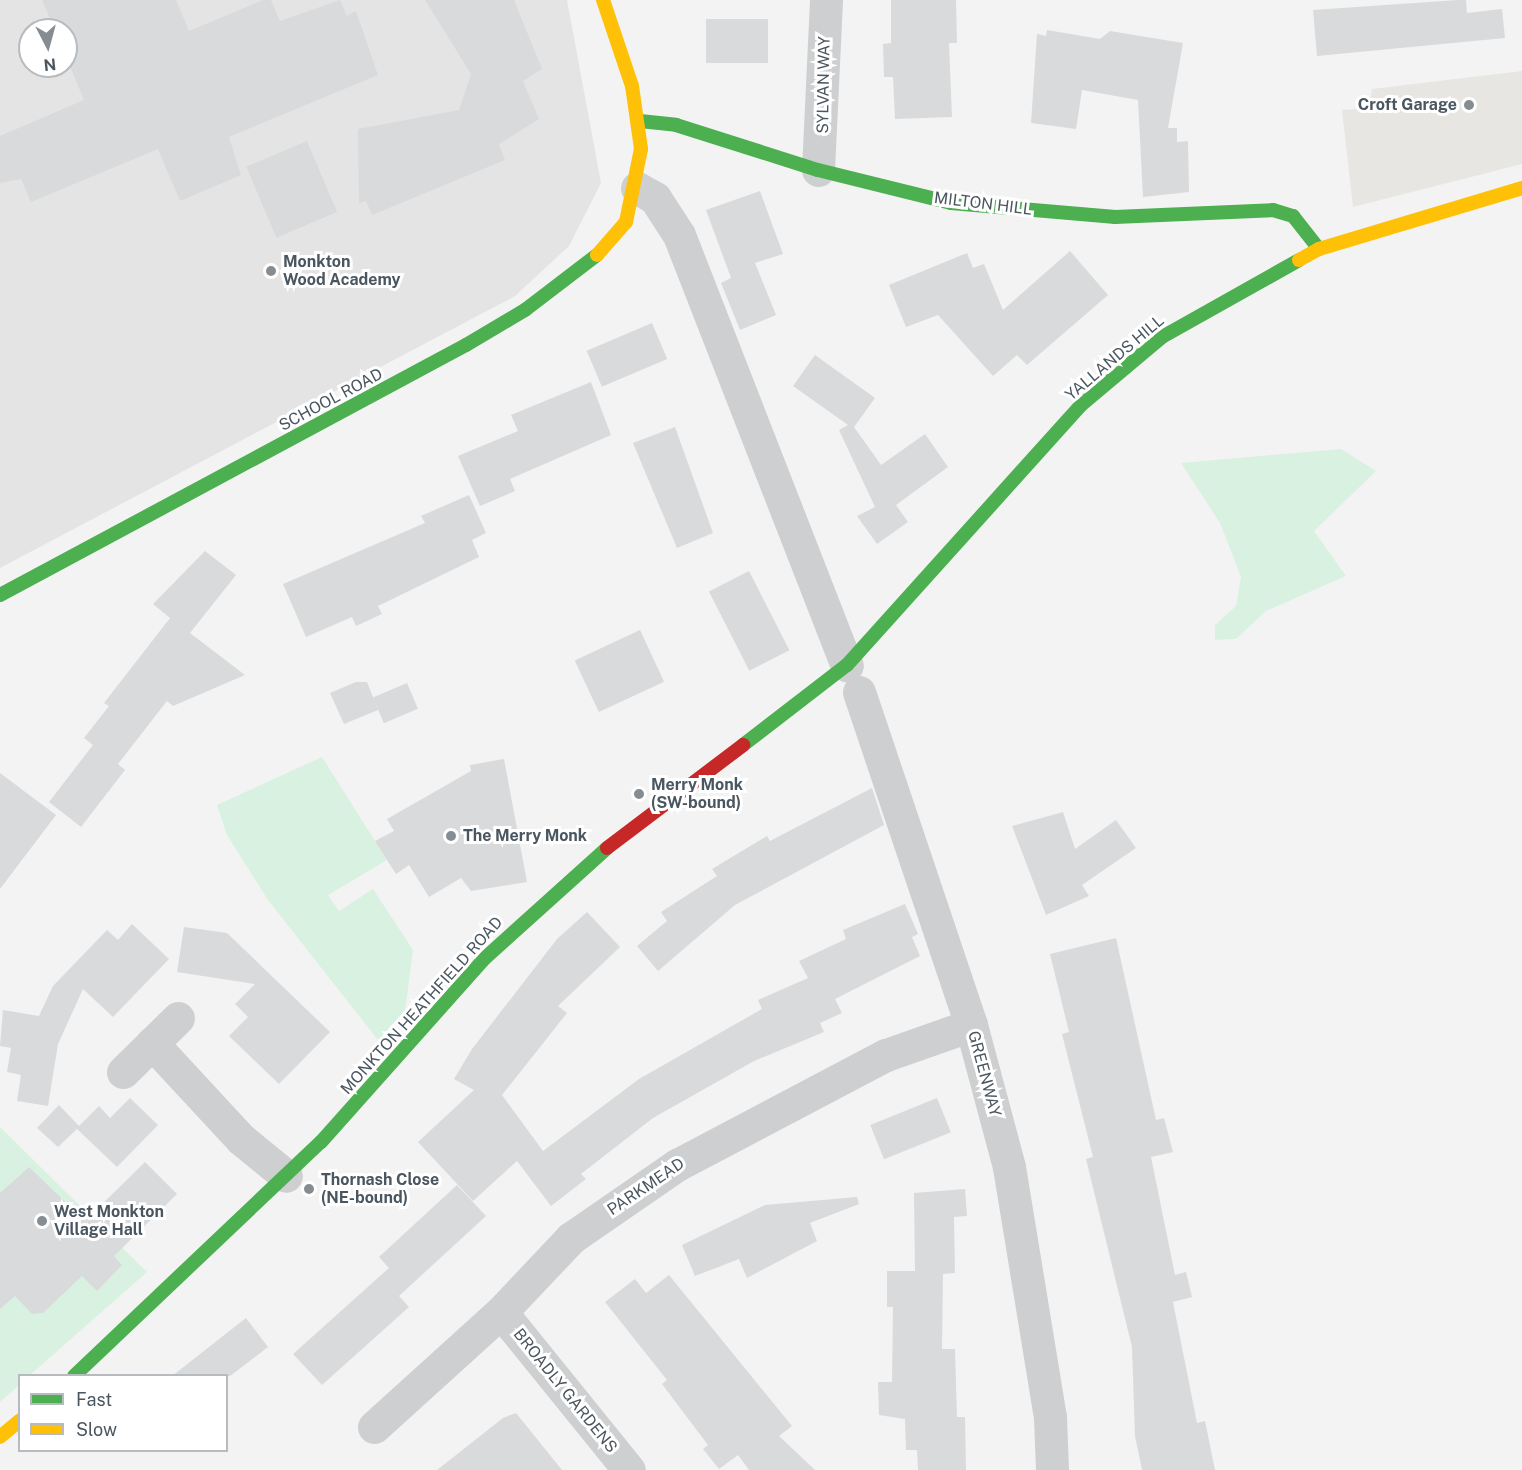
<!DOCTYPE html>
<html>
<head>
<meta charset="utf-8">
<style>
	body { margin:0 }
	#map { position:relative; width:1522px; height:1470px; overflow:hidden; background:#f3f3f3; font-family:"Public Sans",sans-serif }
	div>[style] { position:absolute }
	.commercial>* { inset:0; background:#e7e6e2 }
	.education>* { inset:0; background:#e5e4e5 }
	.green>* { inset:0; background:#d9f1e1 }
	.building>* { inset:0; background:#d9dadb; transform-origin:0 0 }
	.street>* { height:33px; margin:-16.5px; padding:0 16.5px; transform-origin:16.5px; border-radius:16.5px; background:#cdcfd1 }
	.fast>* { height:14px; margin:-7px; padding:0 7px; transform-origin:7px; border-radius:7px; background:#4caf50 }
	.slow>* { height:14px; margin:-7px; padding:0 7px; transform-origin:7px; border-radius:7px; background:#ffc107 }
	.jam>* { height:14px; margin:-7px; padding:0 7px; transform-origin:7px; border-radius:7px; background:#c62828 }
	.dots>* { width:16px; height:16px; translate:-50% -50%; box-sizing:border-box; border:3px solid #fff; border-radius:50% }
	span { translate:-50% -50%; white-space:nowrap; text-align:center; line-height:1.15; -webkit-text-stroke:6px #fff; paint-order:stroke }
	.street-label { font-size:16px; color:#4a5660 }
	.poi-label { font-size:16px; color:#4a5660; font-weight:700 }
	.right { translate:-100% -50%; text-align:right }
	.left { translate:0 -50%; text-align:left }
	.legend { position:absolute; left:18px; top:1374px; width:210px; height:78px; box-sizing:border-box; background:#fff; border:2px solid #b7bbbf; margin:0; padding:8px 10px; list-style:none; font-size:18px; color:#4a5660 }
	.legend li { display:flex; align-items:center; gap:12px; height:30px }
	.legend b { width:30px; border:2px solid #b7bbbf }
	.north { position:absolute; left:18px; top:18px; width:60px; height:60px; box-sizing:border-box; background:#fff; border:2px solid #b7bbbf; border-radius:50%; rotate:174deg; font-size:16px; font-weight:700; line-height:24px; text-align:center; color:#4a5660 }
	.north::after { content:''; display:block; margin:auto; width:21px; height:27px; background:#858d93; clip-path:polygon(50% 0,100% 100%,50% 72%,0 100%) }
</style>
</head>
<body>
<div id="map">
	<div class="commercial">
		<div style="clip-path:polygon(1522px 71px,1522px 164px,1353px 207px,1342px 110px,1369px 108px,1372px 89px)"></div>
	</div>
	<div class="education">
		<div style="clip-path:polygon(evenodd,0 0,567px 0,601px 183px,569px 246px,515px 296px,0 568px,0 0,30px 30px,66px 30px,66px 66px,30px 66px,30px 30px)"></div>
	</div>
	<div class="green">
		<div style="clip-path:polygon(1341px 449px,1376px 471px,1314px 531px,1346px 576px,1266px 611px,1236px 639px,1215px 640px,1215px 625px,1236px 606px,1241px 577px,1220px 523px,1181px 463px)"></div>
		<div style="clip-path:polygon(322px 757px,387px 860px,328px 895px,339px 911px,373px 889px,413px 950px,405px 1011px,378px 1040px,268px 900px,227px 835px,217px 805px)"></div>
		<div style="clip-path:polygon(0 1127px,147px 1272px,30px 1375px,20px 1376px,19px 1385px,0 1402px)"></div>
	</div>
	<div class="building">
		<div style="clip-path:polygon(42px 0,176px 0,189px 31px,263px 0,271px 0,280px 21px,340px 0,347px 16px,356px 11px,378px 75px,229px 137px,241px 175px,180px 201px,158px 149px,31px 202px,21px 179px,0 183px,0 136px,84px 100px,66px 57px,66px 30px,55px 30px)"></div>
		<div style="clip-path:polygon(425px 0,514px 0,542px 69px,523px 81px,539px 119px,499px 144px,505px 160px,372px 215px,366px 201px,359px 203px,358px 129px,459px 110px,471px 74px)"></div>
		<div style="clip-path:polygon(891px 0,956px 0,957px 43px,949px 43px,952px 117px,895px 119px,893px 77px,884px 77px,883px 44px,891px 43px)"></div>
		<div style="clip-path:polygon(1458px 0,1466px 0,1467px 13px,1502px 9px,1505px 38px,1317px 56px,1313px 10px)"></div>
		<div style="left:706px;top:19px;width:62px;height:44px"></div>
		<div style="clip-path:polygon(1047px 30px,1100px 39px,1110px 31px,1183px 43px,1168px 128px,1177px 128px,1177px 142px,1188px 141px,1189px 192px,1143px 197px,1138px 100px,1082px 90px,1076px 129px,1031px 123px,1037px 34px,1046px 36px)"></div>
		<div style="left:307px;top:141px;width:77px;height:66px;rotate:67deg"></div>
		<div style="clip-path:polygon(760px 191px,783px 254px,755px 263px,776px 315px,740px 330px,721px 283px,731px 278px,706px 210px)"></div>
		<div style="clip-path:polygon(1070px 251px,1108px 295px,1027px 365px,1017px 355px,993px 376px,938px 315px,906px 327px,889px 285px,967px 253px,973px 268px,984px 264px,1003px 310px)"></div>
		<div style="left:652px;top:323px;width:39px;height:71px;rotate:67deg"></div>
		<div style="clip-path:polygon(815px 355px,875px 398px,854px 427px,881px 465px,925px 434px,948px 467px,896px 505px,908px 522px,877px 544px,857px 516px,875px 507px,839px 430px,848px 425px,793px 386px)"></div>
		<div style="clip-path:polygon(591px 382px,611px 435px,510px 479px,515px 491px,480px 506px,458px 456px,518px 431px,511px 415px)"></div>
		<div style="clip-path:polygon(675px 427px,713px 533px,677px 548px,633px 443px)"></div>
		<div style="clip-path:polygon(469px 495px,486px 533px,472px 540px,479px 557px,378px 606px,382px 614px,356px 626px,352px 617px,306px 637px,283px 584px,425px 523px,421px 516px)"></div>
		<div style="clip-path:polygon(205px 551px,236px 575px,190px 633px,245px 675px,173px 706px,167px 701px,118px 764px,125px 770px,81px 827px,49px 802px,93px 745px,84px 738px,109px 706px,104px 703px,170px 618px,153px 604px)"></div>
		<div style="left:749px;top:571px;width:89px;height:45px;rotate:63deg"></div>
		<div style="left:640px;top:630px;width:57px;height:72px;rotate:65deg"></div>
		<div style="clip-path:polygon(356px 682px,367px 682px,378px 710px,344px 724px,330px 693px)"></div>
		<div style="left:407px;top:683px;width:28px;height:37px;rotate:67deg"></div>
		<div style="clip-path:polygon(504px 759px,527px 882px,471px 891px,461px 878px,429px 897px,409px 865px,396px 874px,375px 841px,394px 831px,387px 819px,471px 771px,470px 765px)"></div>
		<div style="clip-path:polygon(0 773px,56px 815px,0 889px)"></div>
		<div style="clip-path:polygon(872px 788px,884px 825px,735px 905px,658px 971px,637px 946px,667px 921px,661px 912px,717px 876px,712px 869px,767px 836px,770px 841px)"></div>
		<div style="clip-path:polygon(1063px 812px,1075px 849px,1116px 820px,1136px 848px,1082px 885px,1089px 896px,1046px 915px,1012px 826px)"></div>
		<div style="clip-path:polygon(905px 904px,918px 934px,912px 937px,920px 956px,835px 999px,842px 1013px,820px 1023px,824px 1032px,754px 1061px,653px 1118px,581px 1174px,586px 1179px,551px 1206px,517px 1161px,473px 1201px,418px 1142px,474px 1090px,454px 1079px,472px 1049px,557px 939px,587px 912px,620px 947px,558px 1006px,567px 1013px,502px 1095px,543px 1151px,639px 1079px,762px 1009px,758px 1000px,808px 978px,799px 961px,846px 939px,843px 930px)"></div>
		<div style="clip-path:polygon(132px 924px,169px 959px,113px 1017px,83px 989px,58px 1044px,48px 1106px,17px 1101px,21px 1075px,7px 1072px,11px 1048px,0 1046px,3px 1010px,39px 1016px,53px 986px,107px 930px,118px 940px)"></div>
		<div style="clip-path:polygon(184px 927px,227px 933px,330px 1032px,279px 1084px,229px 1036px,248px 1017px,235px 1004px,255px 984px,177px 972px)"></div>
		<div style="clip-path:polygon(1116px 938px,1156px 1120px,1164px 1118px,1173px 1152px,1151px 1157px,1175px 1275px,1186px 1272px,1192px 1297px,1173px 1302px,1197px 1423px,1205px 1421px,1215px 1470px,1142px 1470px,1135px 1436px,1132px 1347px,1086px 1159px,1093px 1157px,1062px 1034px,1069px 1032px,1050px 954px)"></div>
		<div style="clip-path:polygon(130px 1098px,158px 1125px,117px 1167px,77px 1129px,58px 1147px,37px 1128px,59px 1105px,79px 1126px,99px 1106px,110px 1118px)"></div>
		<div style="left:937px;top:1098px;width:37px;height:72px;rotate:68deg"></div>
		<div style="clip-path:polygon(145px 1162px,177px 1194px,114px 1256px,122px 1265px,97px 1291px,82px 1276px,43px 1313px,32px 1314px,15px 1296px,0 1309px,0 1193px,29px 1167px,85px 1221px)"></div>
		<div style="clip-path:polygon(457px 1185px,486px 1216px,399px 1296px,409px 1307px,322px 1385px,293px 1354px,389px 1268px,379px 1257px)"></div>
		<div style="clip-path:polygon(965px 1189px,967px 1216px,954px 1217px,955px 1273px,943px 1274px,942px 1349px,955px 1349px,957px 1417px,965px 1417px,966px 1470px,918px 1470px,917px 1450px,906px 1450px,905px 1419px,879px 1415px,878px 1382px,892px 1382px,893px 1307px,887px 1307px,887px 1271px,915px 1271px,914px 1193px)"></div>
		<div style="clip-path:polygon(857px 1197px,859px 1204px,810px 1223px,817px 1241px,747px 1278px,739px 1259px,695px 1276px,682px 1245px,765px 1205px)"></div>
		<div style="clip-path:polygon(669px 1275px,792px 1426px,779px 1436px,815px 1470px,749px 1470px,738px 1455px,719px 1469px,703px 1449px,708px 1445px,662px 1384px,667px 1380px,605px 1302px,635px 1279px,646px 1293px)"></div>
		<div style="clip-path:polygon(246px 1318px,268px 1347px,230px 1376px,172px 1376px)"></div>
		<div style="clip-path:polygon(516px 1413px,562px 1470px,437px 1470px,503px 1418px)"></div>
	</div>
	<div class="street">
		<div style="left:818px;top:170px;width:170px;rotate:-87.3deg"></div>
		<div style="left:637px;top:188px;width:21px;rotate:29deg"></div>
		<div style="left:655px;top:198px;width:44px;rotate:57deg"></div>
		<div style="left:679px;top:235px;width:462px;rotate:68.7deg"></div>
		<div style="left:859px;top:692px;width:351px;rotate:71.4deg"></div>
		<div style="left:971px;top:1025px;width:147px;rotate:75deg"></div>
		<div style="left:1009px;top:1167px;width:253px;rotate:80.7deg"></div>
		<div style="left:1050px;top:1417px;width:53px;rotate:87.8deg"></div>
		<div style="left:152px;top:1043px;width:131px;rotate:47.2deg"></div>
		<div style="left:241px;top:1139px;width:58px;rotate:39.4deg"></div>
		<div style="left:123px;top:1072px;width:77px;rotate:-44.5deg"></div>
		<div style="left:501px;top:1312px;width:203px;rotate:51deg"></div>
		<div style="left:374px;top:1427px;width:171px;rotate:-42.2deg"></div>
		<div style="left:501px;top:1312px;width:102px;rotate:-46.6deg"></div>
		<div style="left:571px;top:1238px;width:129px;rotate:-34.6deg"></div>
		<div style="left:677px;top:1165px;width:236px;rotate:-27.8deg"></div>
		<div style="left:886px;top:1055px;width:90px;rotate:-19.4deg"></div>
	</div>
	<div class="fast">
		<div style="left:640px;top:121px;width:36px;rotate:6deg"></div>
		<div style="left:676px;top:125px;width:149px;rotate:17.6deg"></div>
		<div style="left:818px;top:170px;width:137px;rotate:13.9deg"></div>
		<div style="left:951px;top:203px;width:165px;rotate:4.9deg"></div>
		<div style="left:1115px;top:217px;width:158px;rotate:-2.5deg"></div>
		<div style="left:1273px;top:210px;width:21px;rotate:17deg"></div>
		<div style="left:1293px;top:216px;width:42px;rotate:51.8deg"></div>
		<div style="left:0;top:595px;width:529px;rotate:-28.21deg"></div>
		<div style="left:466px;top:345px;width:69px;rotate:-30.7deg"></div>
		<div style="left:525px;top:310px;width:91px;rotate:-37.4deg"></div>
		<div style="left:743px;top:745px;width:131px;rotate:-37.6deg"></div>
		<div style="left:847px;top:665px;width:348px;rotate:-48deg"></div>
		<div style="left:1080px;top:406px;width:107px;rotate:-40.1deg"></div>
		<div style="left:1162px;top:337px;width:157px;rotate:-29.3deg"></div>
		<div style="left:74px;top:1376px;width:340px;rotate:-43.5deg"></div>
		<div style="left:321px;top:1142px;width:246px;rotate:-48.3deg"></div>
		<div style="left:485px;top:958px;width:164px;rotate:-42deg"></div>
	</div>
	<div class="slow">
		<div style="left:597px;top:255px;width:44px;rotate:-48.7deg"></div>
		<div style="left:626px;top:222px;width:75px;rotate:-78.4deg"></div>
		<div style="left:641px;top:149px;width:64px;rotate:-98.1deg"></div>
		<div style="left:632px;top:86px;width:91px;rotate:-108.6deg"></div>
		<div style="left:1299px;top:260px;width:23px;rotate:-29deg"></div>
		<div style="left:1319px;top:249px;width:212px;rotate:-16.7deg"></div>
		<div style="left:0;top:1437px;width:26px;rotate:-40deg"></div>
	</div>
	<div class="jam">
		<div style="left:607px;top:848px;width:171px;rotate:-37.1deg"></div>
	</div>
	<div class="dots">
		<div style="left:1469px;top:105px;background:#858d93"></div>
		<div style="left:271px;top:271px;background:#858d93"></div>
		<div style="left:639px;top:794px;background:#858d93"></div>
		<div style="left:451px;top:836px;background:#858d93"></div>
		<div style="left:309px;top:1189px;background:#858d93"></div>
		<div style="left:42px;top:1221px;background:#858d93"></div>
	</div>
	<div class="street-label">
		<span style="left:824px;top:85px;rotate:-89deg">SYLVAN WAY</span>
		<span style="left:983px;top:204px;rotate:7deg">MILTON HILL</span>
		<span style="left:1115px;top:358px;rotate:-40deg">YALLANDS HILL</span>
		<span style="left:331px;top:400px;rotate:-28deg">SCHOOL ROAD</span>
		<span style="left:422px;top:1006px;rotate:-48deg">MONKTON HEATHFIELD ROAD</span>
		<span style="left:984px;top:1074px;rotate:75deg">GREENWAY</span>
		<span style="left:646px;top:1187px;rotate:-34deg">PARKMEAD</span>
		<span style="left:565px;top:1391px;rotate:51deg">BROADLY GARDENS</span>
	</div>
	<div class="poi-label">
		<span class="right" style="left:1457px;top:105px">Croft Garage</span>
		<span class="left" style="left:283px;top:271px">Monkton<br>Wood Academy</span>
		<span class="left" style="left:651px;top:794px">Merry Monk<br>(SW-bound)</span>
		<span class="left" style="left:463px;top:836px">The Merry Monk</span>
		<span class="left" style="left:321px;top:1189px">Thornash Close<br>(NE-bound)</span>
		<span class="left" style="left:54px;top:1221px">West Monkton<br>Village Hall</span>
	</div>
	<ul class="legend">
	<li><b style="height:8px;background:#4caf50"></b>Fast</li>
	<li><b style="height:8px;background:#ffc107"></b>Slow</li>
	</ul>
	<div class="north">N</div>
</div>
</body>
</html>
